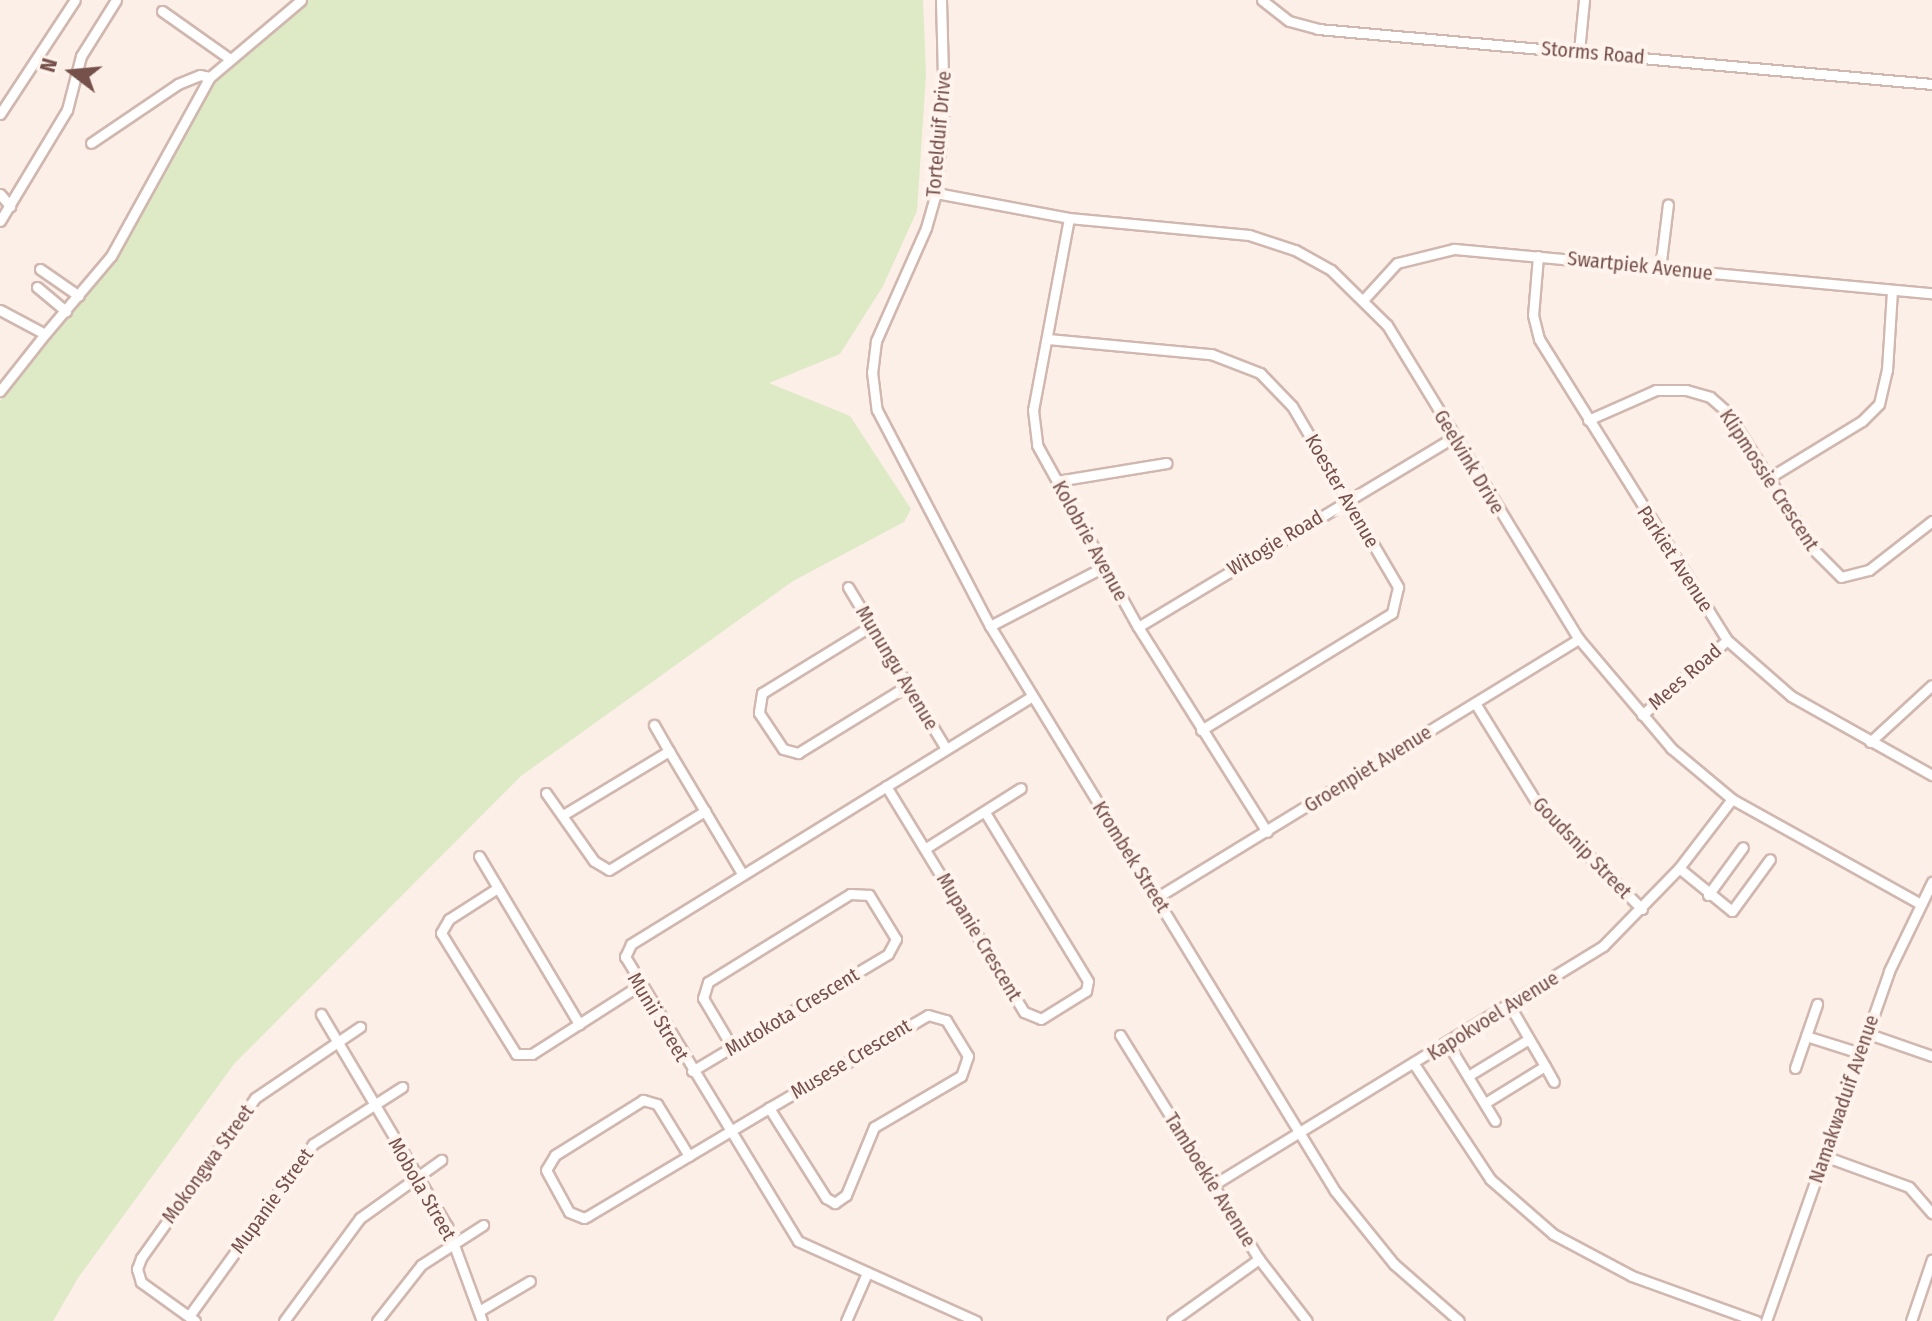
<!DOCTYPE html>
<html>
<head>
<meta charset="utf-8">
<style>
	body { margin:0 }
	#map { position:relative; width:1932px; height:1321px; overflow:hidden; background:#fcefe7; font-family:"Fira Sans Condensed",sans-serif }
	div>[style] { position:absolute }
	.green>* { inset:0; background:#ddeac5 }
	.roads { filter:drop-shadow(2px 0 #d0b7af) drop-shadow(-2px 0 #d0b7af) drop-shadow(0 2px #d0b7af) drop-shadow(0 -2px #d0b7af) }
	.minor>* { height:9px; margin:-4.5px; padding:0 4.5px; transform-origin:4.5px; border-radius:4.5px; background:#fff }
	span { translate:-50% -50%; white-space:nowrap; text-align:center; line-height:1.15; -webkit-text-stroke:8px #fff4ed; paint-order:stroke }
	.street-label { font-size:20px; color:#76504b }
	.north { position:absolute; left:32px; top:32px; width:80px; height:80px; -webkit-text-stroke:6px #fff4ed; paint-order:stroke; rotate:286deg; font-size:22px; font-weight:700; line-height:32px; text-align:center; color:#76504b }
	.north::after { content:''; display:block; margin:auto; width:28px; height:36px; background:#76504b; clip-path:polygon(50% 0,100% 100%,50% 72%,0 100%) }
</style>
</head>
<body>
<div id="map">
	<div class="green">
		<div style="clip-path:polygon(307px 0,923px 0,926px 75px,917px 211px,883px 286px,840px 354px,769px 383px,850px 416px,911px 509px,904px 522px,793px 581px,521px 776px,234px 1064px,78px 1278px,53px 1321px,0 1321px,0 401px,113px 264px,225px 57px)"></div>
	</div>
	<div class="roads">
		<div class="minor">
			<div style="left:941px;top:0;width:112px;rotate:88.5deg"></div>
			<div style="left:944px;top:112px;width:81px;rotate:95.6deg"></div>
			<div style="left:936px;top:193px;width:36px;rotate:106deg"></div>
			<div style="left:926px;top:228px;width:124px;rotate:113.9deg"></div>
			<div style="left:876px;top:341px;width:31px;rotate:97deg"></div>
			<div style="left:872px;top:372px;width:38px;rotate:83deg"></div>
			<div style="left:877px;top:410px;width:244px;rotate:62.4deg"></div>
			<div style="left:990px;top:626px;width:662px;rotate:58.59deg"></div>
			<div style="left:1335px;top:1191px;width:94px;rotate:51.1deg"></div>
			<div style="left:1394px;top:1264px;width:86px;rotate:41.2deg"></div>
			<div style="left:1262px;top:0;width:34px;rotate:38deg"></div>
			<div style="left:1289px;top:21px;width:30px;rotate:15deg"></div>
			<div style="left:1318px;top:29px;width:616px;rotate:5.12deg"></div>
			<div style="left:162px;top:11px;width:83px;rotate:35.2deg"></div>
			<div style="left:1579px;top:51px;width:51px;rotate:-84.4deg"></div>
			<div style="left:210px;top:77px;width:119px;rotate:-40.2deg"></div>
			<div style="left:0;top:114px;width:136px;rotate:-56.7deg"></div>
			<div style="left:936px;top:193px;width:135px;rotate:10.6deg"></div>
			<div style="left:1069px;top:218px;width:181px;rotate:5.4deg"></div>
			<div style="left:1249px;top:235px;width:48px;rotate:18.1deg"></div>
			<div style="left:1295px;top:250px;width:41px;rotate:29.1deg"></div>
			<div style="left:1331px;top:270px;width:78px;rotate:44.5deg"></div>
			<div style="left:1387px;top:325px;width:368px;rotate:58.6deg"></div>
			<div style="left:1579px;top:639px;width:143px;rotate:49.8deg"></div>
			<div style="left:1671px;top:748px;width:80px;rotate:39.9deg"></div>
			<div style="left:1732px;top:799px;width:214px;rotate:29.1deg"></div>
			<div style="left:0;top:194px;width:16px;rotate:50deg"></div>
			<div style="left:1069px;top:218px;width:195px;rotate:100.6deg"></div>
			<div style="left:1033px;top:410px;width:35px;rotate:83deg"></div>
			<div style="left:1037px;top:445px;width:208px;rotate:61deg"></div>
			<div style="left:1138px;top:627px;width:242px;rotate:57.8deg"></div>
			<div style="left:0;top:221px;width:130px;rotate:-58.9deg"></div>
			<div style="left:67px;top:110px;width:56px;rotate:-75.5deg"></div>
			<div style="left:81px;top:56px;width:66px;rotate:-58deg"></div>
			<div style="left:1538px;top:256px;width:59px;rotate:94.8deg"></div>
			<div style="left:1533px;top:315px;width:25px;rotate:76deg"></div>
			<div style="left:1539px;top:339px;width:355px;rotate:58deg"></div>
			<div style="left:1727px;top:640px;width:85px;rotate:41.2deg"></div>
			<div style="left:1791px;top:696px;width:162px;rotate:29.3deg"></div>
			<div style="left:40px;top:269px;width:47px;rotate:34.7deg"></div>
			<div style="left:1660px;top:269px;width:65px;rotate:-83deg"></div>
			<div style="left:37px;top:287px;width:38px;rotate:40deg"></div>
			<div style="left:1365px;top:298px;width:47px;rotate:-47.6deg"></div>
			<div style="left:1397px;top:263px;width:59px;rotate:-13.8deg"></div>
			<div style="left:1454px;top:249px;width:480px;rotate:5.3deg"></div>
			<div style="left:0;top:310px;width:51px;rotate:28.1deg"></div>
			<div style="left:45px;top:334px;width:73px;rotate:128.3deg"></div>
			<div style="left:45px;top:334px;width:102px;rotate:-49.8deg"></div>
			<div style="left:111px;top:256px;width:205px;rotate:-61.1deg"></div>
			<div style="left:210px;top:77px;width:10px;rotate:-169deg"></div>
			<div style="left:200px;top:75px;width:24px;rotate:158deg"></div>
			<div style="left:178px;top:84px;width:105px;rotate:145.9deg"></div>
			<div style="left:1048px;top:339px;width:164px;rotate:5.3deg"></div>
			<div style="left:1211px;top:354px;width:53px;rotate:21.2deg"></div>
			<div style="left:1260px;top:373px;width:46px;rotate:45.9deg"></div>
			<div style="left:1292px;top:406px;width:210px;rotate:59.6deg"></div>
			<div style="left:1398px;top:587px;width:27px;rotate:103deg"></div>
			<div style="left:1392px;top:613px;width:224px;rotate:148.5deg"></div>
			<div style="left:1588px;top:420px;width:74px;rotate:-23.8deg"></div>
			<div style="left:1656px;top:390px;width:30px"></div>
			<div style="left:1686px;top:390px;width:25px;rotate:16deg"></div>
			<div style="left:1710px;top:397px;width:23px;rotate:41deg"></div>
			<div style="left:1727px;top:412px;width:163px;rotate:57.8deg"></div>
			<div style="left:1814px;top:550px;width:38px;rotate:45deg"></div>
			<div style="left:1841px;top:577px;width:29px;rotate:-14deg"></div>
			<div style="left:1869px;top:570px;width:80px;rotate:-37.9deg"></div>
			<div style="left:1767px;top:479px;width:111px;rotate:-31.4deg"></div>
			<div style="left:1862px;top:421px;width:24px;rotate:-45deg"></div>
			<div style="left:1879px;top:404px;width:35px;rotate:-77deg"></div>
			<div style="left:1887px;top:370px;width:80px;rotate:-86.4deg"></div>
			<div style="left:1057px;top:481px;width:111px;rotate:-9.3deg"></div>
			<div style="left:848px;top:587px;width:189px;rotate:58.8deg"></div>
			<div style="left:871px;top:626px;width:128px;rotate:148.4deg"></div>
			<div style="left:762px;top:693px;width:20px;rotate:99deg"></div>
			<div style="left:759px;top:713px;width:43px;rotate:56.3deg"></div>
			<div style="left:783px;top:749px;width:16px;rotate:15deg"></div>
			<div style="left:798px;top:753px;width:128px;rotate:-31.6deg"></div>
			<div style="left:990px;top:626px;width:128px;rotate:-27.4deg"></div>
			<div style="left:1138px;top:627px;width:369px;rotate:-31deg"></div>
			<div style="left:1475px;top:703px;width:120px;rotate:58.3deg"></div>
			<div style="left:1538px;top:805px;width:147px;rotate:45deg"></div>
			<div style="left:1642px;top:715px;width:113px;rotate:-41.4deg"></div>
			<div style="left:654px;top:725px;width:30px;rotate:60deg"></div>
			<div style="left:1870px;top:742px;width:84px;rotate:-42.6deg"></div>
			<div style="left:886px;top:786px;width:265px;rotate:58.6deg"></div>
			<div style="left:1024px;top:1012px;width:18px;rotate:22deg"></div>
			<div style="left:1041px;top:1019px;width:53px;rotate:-31.9deg"></div>
			<div style="left:1086px;top:991px;width:10px;rotate:-79deg"></div>
			<div style="left:1088px;top:981px;width:198px;rotate:-121.4deg"></div>
			<div style="left:546px;top:793px;width:83px;rotate:54.8deg"></div>
			<div style="left:594px;top:861px;width:17px;rotate:31deg"></div>
			<div style="left:609px;top:870px;width:113px;rotate:-31.6deg"></div>
			<div style="left:563px;top:815px;width:124px;rotate:-31.1deg"></div>
			<div style="left:669px;top:751px;width:144px;rotate:59.2deg"></div>
			<div style="left:926px;top:848px;width:112px;rotate:-32.3deg"></div>
			<div style="left:479px;top:856px;width:196px;rotate:59.2deg"></div>
			<div style="left:1679px;top:868px;width:68px;rotate:39.1deg"></div>
			<div style="left:1732px;top:911px;width:64px;rotate:-53.8deg"></div>
			<div style="left:496px;top:889px;width:56px;rotate:147.4deg"></div>
			<div style="left:449px;top:919px;width:16px;rotate:120deg"></div>
			<div style="left:441px;top:933px;width:142px;rotate:58.2deg"></div>
			<div style="left:516px;top:1054px;width:16px"></div>
			<div style="left:532px;top:1054px;width:128px;rotate:-32.6deg"></div>
			<div style="left:1708px;top:895px;width:59px;rotate:-53.9deg"></div>
			<div style="left:1156px;top:898px;width:496px;rotate:-31.5deg"></div>
			<div style="left:321px;top:1014px;width:247px;rotate:59.3deg"></div>
			<div style="left:447px;top:1226px;width:101px;rotate:69.8deg"></div>
			<div style="left:1866px;top:1033px;width:70px;rotate:19.2deg"></div>
			<div style="left:1120px;top:1035px;width:264px;rotate:58.2deg"></div>
			<div style="left:1259px;top:1259px;width:78px;rotate:52.3deg"></div>
			<div style="left:1806px;top:1036px;width:57px;rotate:17.5deg"></div>
			<div style="left:1448px;top:1044px;width:90px;rotate:58.6deg"></div>
			<div style="left:1414px;top:1064px;width:138px;rotate:56.5deg"></div>
			<div style="left:1490px;top:1179px;width:84px;rotate:41.1deg"></div>
			<div style="left:1553px;top:1234px;width:89px;rotate:28deg"></div>
			<div style="left:1632px;top:1276px;width:132px;rotate:19.9deg"></div>
			<div style="left:1545px;top:1066px;width:18px;rotate:61deg"></div>
			<div style="left:1795px;top:1068px;width:68px;rotate:-71deg"></div>
			<div style="left:692px;top:1071px;width:228px;rotate:-30.8deg"></div>
			<div style="left:888px;top:954px;width:17px;rotate:-62deg"></div>
			<div style="left:896px;top:939px;width:52px;rotate:-121.5deg"></div>
			<div style="left:869px;top:895px;width:19px;rotate:-177deg"></div>
			<div style="left:850px;top:894px;width:167px;rotate:148.2deg"></div>
			<div style="left:708px;top:982px;width:17px;rotate:107deg"></div>
			<div style="left:703px;top:998px;width:57px;rotate:59.4deg"></div>
			<div style="left:1468px;top:1076px;width:71px;rotate:-31.2deg"></div>
			<div style="left:1485px;top:1103px;width:70px;rotate:-31.7deg"></div>
			<div style="left:1545px;top:1066px;width:69px;rotate:-120.3deg"></div>
			<div style="left:689px;top:1156px;width:61px;rotate:-121.6deg"></div>
			<div style="left:657px;top:1104px;width:15px;rotate:-164deg"></div>
			<div style="left:643px;top:1100px;width:104px;rotate:148deg"></div>
			<div style="left:555px;top:1155px;width:17px;rotate:121deg"></div>
			<div style="left:546px;top:1170px;width:48px;rotate:61.3deg"></div>
			<div style="left:569px;top:1212px;width:16px;rotate:22deg"></div>
			<div style="left:584px;top:1218px;width:4px;rotate:-27deg"></div>
			<div style="left:588px;top:1216px;width:211px;rotate:-30.8deg"></div>
			<div style="left:769px;top:1108px;width:184px;rotate:-30.3deg"></div>
			<div style="left:928px;top:1015px;width:19px;rotate:16deg"></div>
			<div style="left:946px;top:1020px;width:42px;rotate:58.6deg"></div>
			<div style="left:968px;top:1056px;width:21px;rotate:109deg"></div>
			<div style="left:961px;top:1076px;width:101px;rotate:149.6deg"></div>
			<div style="left:874px;top:1127px;width:74px;rotate:112.4deg"></div>
			<div style="left:846px;top:1195px;width:14px;rotate:144deg"></div>
			<div style="left:835px;top:1203px;width:10px;rotate:-151deg"></div>
			<div style="left:826px;top:1198px;width:107px;rotate:-122.3deg"></div>
			<div style="left:1824px;top:1156px;width:90px;rotate:20deg"></div>
			<div style="left:1909px;top:1187px;width:35px;rotate:49deg"></div>
			<div style="left:1213px;top:1185px;width:457px;rotate:-31.5deg"></div>
			<div style="left:1603px;top:946px;width:109px;rotate:-45.7deg"></div>
			<div style="left:1679px;top:868px;width:87px;rotate:-52.5deg"></div>
			<div style="left:479px;top:1311px;width:59px;rotate:-30.5deg"></div>
			<div style="left:189px;top:1316px;width:212px;rotate:-54.2deg"></div>
			<div style="left:313px;top:1144px;width:106px;rotate:-32.6deg"></div>
			<div style="left:195px;top:1321px;width:67px;rotate:-144.2deg"></div>
			<div style="left:141px;top:1282px;width:14px;rotate:-107deg"></div>
			<div style="left:137px;top:1269px;width:12px;rotate:-70deg"></div>
			<div style="left:141px;top:1258px;width:196px;rotate:-54.5deg"></div>
			<div style="left:255px;top:1098px;width:127px;rotate:-34.1deg"></div>
			<div style="left:284px;top:1321px;width:128px;rotate:-53.6deg"></div>
			<div style="left:360px;top:1218px;width:100px;rotate:-35.6deg"></div>
			<div style="left:377px;top:1321px;width:71px;rotate:-51.8deg"></div>
			<div style="left:421px;top:1265px;width:74px;rotate:-32.8deg"></div>
			<div style="left:846px;top:1321px;width:52px;rotate:-66.4deg"></div>
			<div style="left:976px;top:1321px;width:195px;rotate:-155.8deg"></div>
			<div style="left:798px;top:1241px;width:333px;rotate:-121.3deg"></div>
			<div style="left:625px;top:957px;width:14px;rotate:-65deg"></div>
			<div style="left:631px;top:944px;width:471px;rotate:-31.7deg"></div>
			<div style="left:1172px;top:1321px;width:107px;rotate:-35.5deg"></div>
			<div style="left:1766px;top:1321px;width:371px;rotate:-70.6deg"></div>
			<div style="left:1889px;top:971px;width:99px;rotate:-64.2deg"></div>
			<div style="left:1911px;top:1321px;width:65px;rotate:-71.3deg"></div>
		</div>
	</div>
	<div class="street-label">
		<span style="left:1593px;top:53px;rotate:5deg">Storms Road</span>
		<span style="left:939px;top:134px;rotate:-85deg">Tortelduif Drive</span>
		<span style="left:1640px;top:266px;rotate:6deg">Swartpiek Avenue</span>
		<span style="left:1469px;top:462px;rotate:59deg">Geelvink Drive</span>
		<span style="left:1769px;top:480px;rotate:57deg">Klipmossie Crescent</span>
		<span style="left:1342px;top:491px;rotate:60deg">Koester Avenue</span>
		<span style="left:1090px;top:541px;rotate:61deg">Kolobrie Avenue</span>
		<span style="left:1275px;top:543px;rotate:-31deg">Witogie Road</span>
		<span style="left:1675px;top:559px;rotate:57deg">Parkiet Avenue</span>
		<span style="left:897px;top:668px;rotate:59deg">Munungu Avenue</span>
		<span style="left:1685px;top:677px;rotate:-41deg">Mees Road</span>
		<span style="left:1368px;top:769px;rotate:-32deg">Groenpiet Avenue</span>
		<span style="left:1582px;top:848px;rotate:46deg">Goudsnip Street</span>
		<span style="left:1131px;top:857px;rotate:58deg">Krombek Street</span>
		<span style="left:979px;top:937px;rotate:59deg">Mupanie Crescent</span>
		<span style="left:792px;top:1012px;rotate:-31deg">Mutokota Crescent</span>
		<span style="left:1493px;top:1016px;rotate:-32deg">Kapokvoel Avenue</span>
		<span style="left:658px;top:1017px;rotate:59deg">Munii Street</span>
		<span style="left:851px;top:1059px;rotate:-31deg">Musese Crescent</span>
		<span style="left:1844px;top:1099px;rotate:-71deg">Namakwaduif Avenue</span>
		<span style="left:208px;top:1164px;rotate:-54deg">Mokongwa Street</span>
		<span style="left:1210px;top:1180px;rotate:58deg">Tamboekie Avenue</span>
		<span style="left:422px;top:1189px;rotate:60deg">Mobola Street</span>
		<span style="left:272px;top:1201px;rotate:-54deg">Mupanie Street</span>
	</div>
	<div class="north">N</div>
</div>
</body>
</html>
